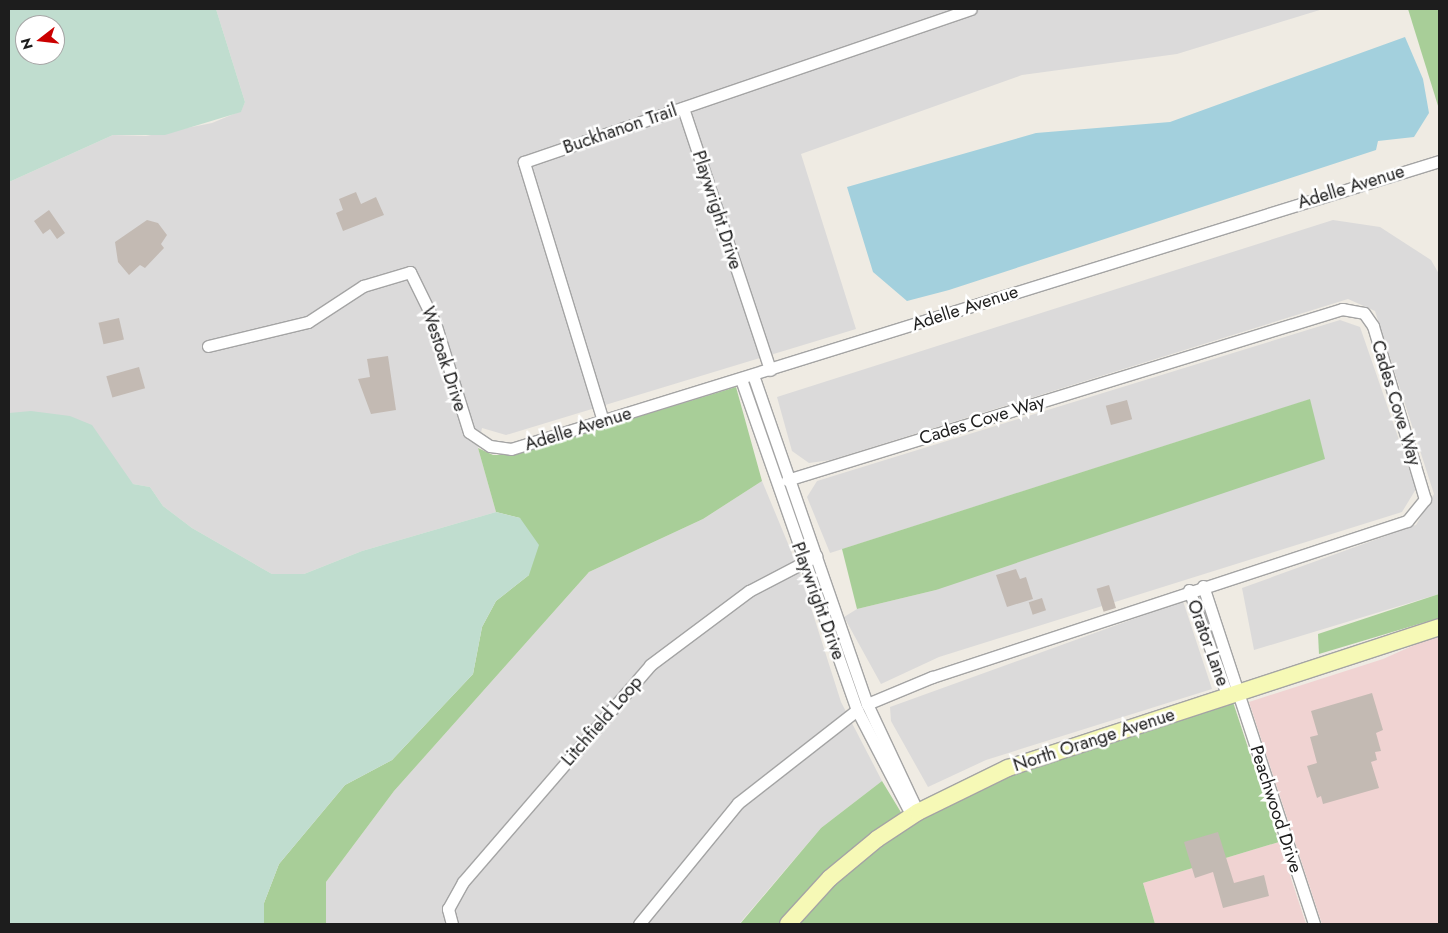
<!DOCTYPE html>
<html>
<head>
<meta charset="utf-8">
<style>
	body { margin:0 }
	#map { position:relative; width:1448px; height:933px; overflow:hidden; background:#efebe3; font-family:Jost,sans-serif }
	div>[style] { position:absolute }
	.residential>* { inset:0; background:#dbdada }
	.commercial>* { inset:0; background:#f0d3d2 }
	.forest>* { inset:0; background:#a8ce98 }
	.wetland>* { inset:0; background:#c0ddcf }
	.water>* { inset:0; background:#a3d0dd }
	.building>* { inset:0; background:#c3bab3; transform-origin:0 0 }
	.roads { filter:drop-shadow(1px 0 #a4a4a4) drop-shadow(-1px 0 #a4a4a4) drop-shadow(0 1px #a4a4a4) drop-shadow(0 -1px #a4a4a4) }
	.street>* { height:11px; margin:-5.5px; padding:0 5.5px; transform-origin:5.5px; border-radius:5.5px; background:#fff }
	.secondary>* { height:16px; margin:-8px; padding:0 8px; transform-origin:8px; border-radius:8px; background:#f6f9b6 }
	span { translate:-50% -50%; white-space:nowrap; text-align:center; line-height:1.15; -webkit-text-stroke:5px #fff; paint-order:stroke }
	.street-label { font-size:18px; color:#1d1d1d }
	.frame { position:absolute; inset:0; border:10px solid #1d1d1d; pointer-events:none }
	.north { position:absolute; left:15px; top:15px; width:50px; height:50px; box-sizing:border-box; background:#fff; border:1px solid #a5a5a5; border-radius:50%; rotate:254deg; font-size:14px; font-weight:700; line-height:20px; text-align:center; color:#1d1d1d }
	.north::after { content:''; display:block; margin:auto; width:18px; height:22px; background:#cb0000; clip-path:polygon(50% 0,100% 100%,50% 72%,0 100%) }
</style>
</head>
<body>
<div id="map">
	<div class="residential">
		<div style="clip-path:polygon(216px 9px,1323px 9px,1177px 54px,1022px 75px,801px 154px,856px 329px,506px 435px,482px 428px,478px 448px,496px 512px,362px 551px,304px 574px,272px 574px,192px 528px,163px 506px,150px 487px,133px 484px,9px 413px,9px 182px,113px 135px,146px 136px,212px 123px,241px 111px,245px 102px)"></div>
		<div style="clip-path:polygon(1333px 220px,1380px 227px,1431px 260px,1439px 274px,1439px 594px,1254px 650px,1242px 588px,1416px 525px,1434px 494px,1375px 311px,1348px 299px,831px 460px,809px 463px,792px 451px,777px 397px)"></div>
		<div style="clip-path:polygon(1340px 320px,1360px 327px,1416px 489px,1402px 512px,939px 657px,881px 684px,844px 617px,857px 609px,936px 590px,1311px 399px,830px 553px,807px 497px,817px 481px)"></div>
		<div style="clip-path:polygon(762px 481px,799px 570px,841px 702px,882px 781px,821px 828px,739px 924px,326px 924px,326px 882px,394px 791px,589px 572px,703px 519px)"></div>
		<div style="clip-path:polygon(1183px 601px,1212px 689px,986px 760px,928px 787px,891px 721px,890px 707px)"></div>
	</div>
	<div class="commercial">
		<div style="clip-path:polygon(1439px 634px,1439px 924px,1322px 924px,1249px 702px,1383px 659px)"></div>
		<div style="clip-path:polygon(1279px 842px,1306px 924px,1155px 924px,1143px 883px)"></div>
	</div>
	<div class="forest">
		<div style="clip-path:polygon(1408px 9px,1439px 9px,1439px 109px)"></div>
		<div style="clip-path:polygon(736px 387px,762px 481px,703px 519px,589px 572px,394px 791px,326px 882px,326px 924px,264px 924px,264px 903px,279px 864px,345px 785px,392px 760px,473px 674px,482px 627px,496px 601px,529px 575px,520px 518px,496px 512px,478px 448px,493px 455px,513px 455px)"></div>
		<div style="clip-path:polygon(1310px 399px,1325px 459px,936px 590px,857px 609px,842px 549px)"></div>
		<div style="clip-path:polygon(1439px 594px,1439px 618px,1319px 654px,1318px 634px)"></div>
		<div style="clip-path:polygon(1233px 702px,1279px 842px,1143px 883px,1155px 924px,797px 924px,835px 882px,915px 822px,1010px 775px)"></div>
		<div style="clip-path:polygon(882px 781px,902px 814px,825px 873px,778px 924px,740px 924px,821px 828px)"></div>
	</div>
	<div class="wetland">
		<div style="clip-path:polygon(evenodd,9px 9px,216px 9px,245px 102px,241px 112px,165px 135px,113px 135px,9px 182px,9px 9px,25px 25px,55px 25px,55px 55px,25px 55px,25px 25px)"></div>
		<div style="clip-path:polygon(31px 411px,70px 416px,92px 425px,133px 484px,150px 487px,163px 506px,192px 528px,272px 574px,304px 574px,362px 551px,496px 512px,520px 518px,539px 545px,529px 575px,496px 601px,482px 627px,473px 674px,392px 760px,345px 785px,279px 864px,264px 903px,264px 924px,9px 924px,9px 413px)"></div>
	</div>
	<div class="water">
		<div style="clip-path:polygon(1405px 37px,1423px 79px,1429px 113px,1414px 137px,1378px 141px,1376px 150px,949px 290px,907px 301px,873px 272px,847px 187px,1036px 133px,1170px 122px)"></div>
	</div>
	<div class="building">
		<div style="clip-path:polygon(356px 192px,361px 204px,376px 197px,384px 215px,343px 231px,336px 213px,343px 210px,339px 199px)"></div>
		<div style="clip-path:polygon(49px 210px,65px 233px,57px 239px,50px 229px,43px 234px,34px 221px)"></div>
		<div style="clip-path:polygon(147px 220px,158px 223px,167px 235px,161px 244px,164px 248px,145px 268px,140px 265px,129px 275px,118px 262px,115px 242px)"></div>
		<div style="left:119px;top:318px;width:22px;height:21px;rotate:77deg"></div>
		<div style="clip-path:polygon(388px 356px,396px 410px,371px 414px,358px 379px,370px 377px,367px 359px)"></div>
		<div style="left:139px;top:367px;width:22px;height:34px;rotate:74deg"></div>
		<div style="left:1127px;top:400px;width:20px;height:22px;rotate:75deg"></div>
		<div style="clip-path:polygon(1016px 569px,1020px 579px,1026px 577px,1033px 599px,1007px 607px,996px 575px)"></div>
		<div style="left:1109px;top:585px;width:24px;height:13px;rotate:73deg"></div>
		<div style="left:1042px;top:598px;width:13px;height:14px;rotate:72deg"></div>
		<div style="clip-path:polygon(1372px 693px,1383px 730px,1376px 733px,1381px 751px,1375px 752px,1377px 760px,1371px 762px,1379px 788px,1323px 804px,1321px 796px,1317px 798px,1307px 766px,1317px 763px,1310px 737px,1318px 735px,1311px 711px)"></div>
		<div style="clip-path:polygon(1218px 832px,1234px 883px,1264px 875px,1269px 896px,1223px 908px,1213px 872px,1195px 878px,1184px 842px)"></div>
	</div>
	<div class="roads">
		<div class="street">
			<div style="left:683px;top:108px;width:276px;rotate:71.6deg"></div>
			<div style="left:208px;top:346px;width:103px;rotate:-13.5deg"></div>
			<div style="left:308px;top:322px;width:66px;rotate:-33.2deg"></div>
			<div style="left:363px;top:286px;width:49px;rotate:-16.6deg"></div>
			<div style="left:410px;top:272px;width:57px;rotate:63.9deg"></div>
			<div style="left:435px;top:323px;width:114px;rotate:72.7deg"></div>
			<div style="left:469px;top:432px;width:25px;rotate:34deg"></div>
			<div style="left:490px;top:446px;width:21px;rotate:8deg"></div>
			<div style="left:511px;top:449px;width:972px;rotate:-17.24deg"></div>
			<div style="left:753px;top:375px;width:348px;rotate:70.9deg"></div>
			<div style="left:867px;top:704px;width:115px;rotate:64.8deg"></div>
			<div style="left:741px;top:379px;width:351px;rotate:70.7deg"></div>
			<div style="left:857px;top:710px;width:119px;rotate:62.6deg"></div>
			<div style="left:603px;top:421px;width:271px;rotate:-107deg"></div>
			<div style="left:524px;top:162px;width:472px;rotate:-18.9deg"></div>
			<div style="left:787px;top:480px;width:581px;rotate:-17.12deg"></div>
			<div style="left:1342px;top:309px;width:22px;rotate:10deg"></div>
			<div style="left:1364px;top:313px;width:16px;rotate:55deg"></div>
			<div style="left:1373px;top:326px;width:181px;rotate:73.3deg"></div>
			<div style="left:1425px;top:499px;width:28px;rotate:129deg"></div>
			<div style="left:1407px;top:521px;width:500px;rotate:161.8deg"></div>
			<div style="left:932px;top:677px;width:70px;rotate:157.4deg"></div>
			<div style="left:1203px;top:586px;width:356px;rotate:71.8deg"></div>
			<div style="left:1189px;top:590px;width:114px;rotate:70deg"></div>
			<div style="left:452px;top:924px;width:16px;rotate:-105deg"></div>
			<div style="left:448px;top:909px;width:31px;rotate:-61deg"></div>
			<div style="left:463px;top:882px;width:286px;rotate:-49.2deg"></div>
			<div style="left:650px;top:665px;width:124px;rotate:-36.8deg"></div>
			<div style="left:749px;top:591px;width:76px;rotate:-27.6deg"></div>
			<div style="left:639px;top:924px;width:156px;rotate:-50.7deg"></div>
			<div style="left:738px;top:803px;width:151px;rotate:-38deg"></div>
		</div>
		<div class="secondary">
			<div style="left:788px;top:924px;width:62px;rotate:-47.6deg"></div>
			<div style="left:830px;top:878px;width:61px;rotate:-39.7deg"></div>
			<div style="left:877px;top:839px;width:49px;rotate:-33.4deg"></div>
			<div style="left:918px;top:812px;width:100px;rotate:-26.1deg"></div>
			<div style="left:1008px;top:768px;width:453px;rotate:-18.1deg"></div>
		</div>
	</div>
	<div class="street-label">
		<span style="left:620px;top:129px;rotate:-19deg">Buckhanon Trail</span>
		<span style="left:1351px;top:187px;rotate:-17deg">Adelle Avenue</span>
		<span style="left:717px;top:210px;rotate:72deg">Playwright Drive</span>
		<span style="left:965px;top:308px;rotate:-18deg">Adelle Avenue</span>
		<span style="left:444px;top:359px;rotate:72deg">Westoak Drive</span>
		<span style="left:1396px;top:403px;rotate:73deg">Cades Cove Way</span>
		<span style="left:982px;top:420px;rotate:-17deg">Cades Cove Way</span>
		<span style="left:578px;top:429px;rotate:-17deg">Adelle Avenue</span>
		<span style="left:818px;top:601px;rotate:70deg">Playwright Drive</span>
		<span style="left:1208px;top:643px;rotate:70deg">Orator Lane</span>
		<span style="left:602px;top:721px;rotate:-49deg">Litchfield Loop</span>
		<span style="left:1094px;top:740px;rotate:-18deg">North Orange Avenue</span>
		<span style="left:1276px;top:809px;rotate:72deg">Peachwood Drive</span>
	</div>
	<div class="frame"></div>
	<div class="north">N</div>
</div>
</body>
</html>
